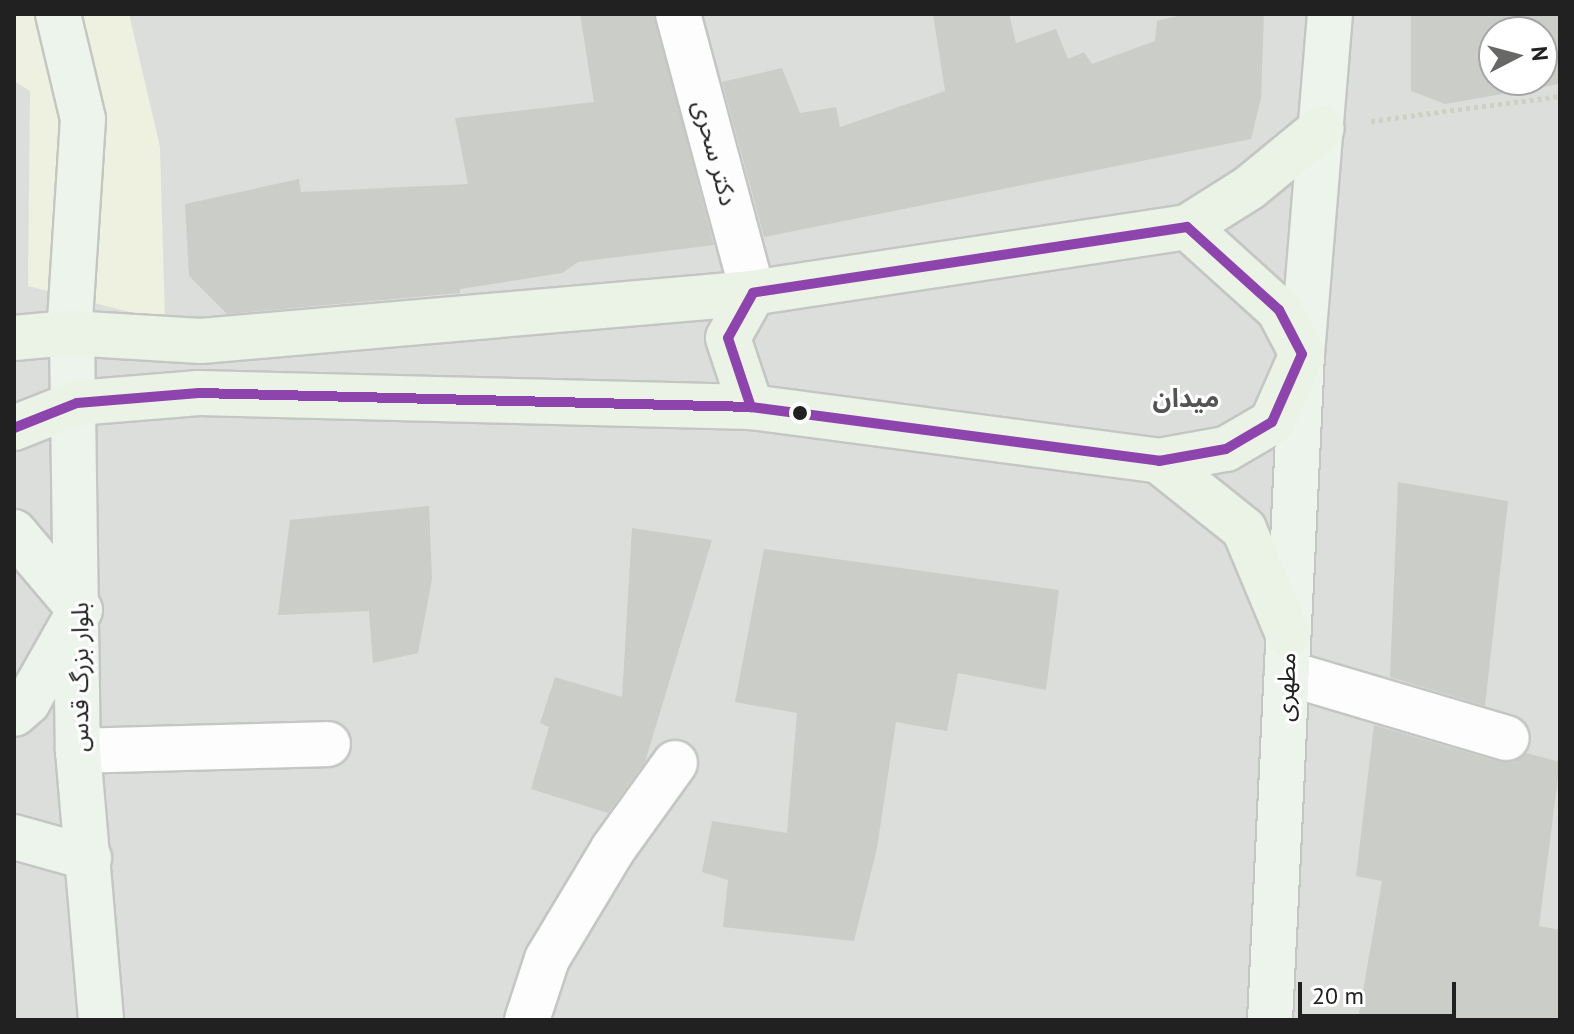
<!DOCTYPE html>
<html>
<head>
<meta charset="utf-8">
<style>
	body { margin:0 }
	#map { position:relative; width:1574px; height:1034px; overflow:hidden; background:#ebefe9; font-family:"PT Sans","Noto Sans Arabic",sans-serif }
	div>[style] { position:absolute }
	.residential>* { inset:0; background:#dcdedb }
	.commercial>* { inset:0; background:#eef1df }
	.building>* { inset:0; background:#cbcdc9 }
	.path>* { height:5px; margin-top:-2.5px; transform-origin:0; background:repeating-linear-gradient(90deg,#ced0c1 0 4px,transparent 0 8px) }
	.roads { filter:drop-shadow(2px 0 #c4c6c4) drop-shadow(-2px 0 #c4c6c4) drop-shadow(0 2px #c4c6c4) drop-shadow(0 -2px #c4c6c4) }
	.street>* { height:44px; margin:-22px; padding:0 22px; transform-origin:22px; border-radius:22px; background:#fcfdfc }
	.secondary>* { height:44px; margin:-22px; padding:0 22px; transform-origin:22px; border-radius:22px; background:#ecf4ec }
	.primary>* { height:44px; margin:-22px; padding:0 22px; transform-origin:22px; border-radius:22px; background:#ebf2e6 }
	.bus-1>* { height:10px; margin:-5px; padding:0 5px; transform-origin:5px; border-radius:5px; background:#8e44ad }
	.dots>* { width:22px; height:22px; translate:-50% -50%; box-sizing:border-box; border:4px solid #fff; border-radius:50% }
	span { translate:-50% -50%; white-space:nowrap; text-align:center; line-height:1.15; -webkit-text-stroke:6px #fff; paint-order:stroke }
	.street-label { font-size:24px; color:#212121 }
	.neighbourhood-label { font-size:26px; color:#545454; font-weight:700 }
	.frame { position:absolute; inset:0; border:16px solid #212121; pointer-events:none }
	.north { position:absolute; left:1478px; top:16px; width:80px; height:80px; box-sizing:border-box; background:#fff; border:2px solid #a6a6a6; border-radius:50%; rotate:84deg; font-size:22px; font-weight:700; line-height:32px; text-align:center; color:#212121 }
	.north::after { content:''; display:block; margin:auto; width:28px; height:36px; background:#686967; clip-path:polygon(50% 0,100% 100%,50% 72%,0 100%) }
	.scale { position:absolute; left:1298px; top:982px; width:158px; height:36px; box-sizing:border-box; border:4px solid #212121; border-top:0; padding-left:10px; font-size:24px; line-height:28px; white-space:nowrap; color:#212121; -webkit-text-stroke:6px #fff; paint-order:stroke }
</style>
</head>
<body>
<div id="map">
	<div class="residential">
		<div style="clip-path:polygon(evenodd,14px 14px,1560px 14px,1560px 1020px,14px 1020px,14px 14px,1494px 32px,1542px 32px,1542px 80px,1494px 80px,1494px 32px)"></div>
	</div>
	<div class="commercial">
		<div style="clip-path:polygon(14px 14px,129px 14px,160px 147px,165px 321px,28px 286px,30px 91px,14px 81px)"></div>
	</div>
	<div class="building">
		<div style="clip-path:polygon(580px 14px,654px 14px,714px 245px,578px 262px,562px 273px,460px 289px,460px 293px,227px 314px,189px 276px,185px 204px,299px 179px,301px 192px,468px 184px,455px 118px,594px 102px)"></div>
		<div style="clip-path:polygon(933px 14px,1009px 14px,1016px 43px,1056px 29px,1068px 59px,1084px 52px,1092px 64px,1155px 41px,1157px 21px,1185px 14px,1264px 14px,1261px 98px,1251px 139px,764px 237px,722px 82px,782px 68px,800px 113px,836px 107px,840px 127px,945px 91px)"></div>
		<div style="clip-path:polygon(evenodd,1411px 14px,1560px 14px,1560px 84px,1445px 104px,1411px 91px,1411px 14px,1494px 32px,1542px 32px,1542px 80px,1494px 80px,1494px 32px)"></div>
		<div style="clip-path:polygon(1398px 482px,1508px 501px,1485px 706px,1390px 677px)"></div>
		<div style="clip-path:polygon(429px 506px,432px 579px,418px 653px,373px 663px,369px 611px,278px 615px,290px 520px)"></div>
		<div style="clip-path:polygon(632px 528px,712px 540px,645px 762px,608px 813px,531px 789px,549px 727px,540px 723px,555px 677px,622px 697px)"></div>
		<div style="clip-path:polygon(764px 549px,1059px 590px,1046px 690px,958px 673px,947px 731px,896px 722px,877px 848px,854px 941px,723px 927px,728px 880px,702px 872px,712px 821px,787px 833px,797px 713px,735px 702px)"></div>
		<div style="clip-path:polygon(1374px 725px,1500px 762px,1514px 762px,1526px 753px,1560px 762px,1539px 926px,1560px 930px,1560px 1020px,1358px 1020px,1382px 881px,1356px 876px)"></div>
	</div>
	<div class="path">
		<div style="left:1371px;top:121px;width:191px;rotate:-7.5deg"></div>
	</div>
	<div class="roads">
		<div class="street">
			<div style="left:678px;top:14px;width:289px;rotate:75deg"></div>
			<div style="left:1287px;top:673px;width:229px;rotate:16.5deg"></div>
			<div style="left:78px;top:751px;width:250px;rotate:-1.6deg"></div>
			<div style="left:527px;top:1020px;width:64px;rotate:-71.8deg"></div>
			<div style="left:547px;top:959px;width:128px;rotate:-59deg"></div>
			<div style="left:613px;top:849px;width:106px;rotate:-54.2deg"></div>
		</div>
		<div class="secondary">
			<div style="left:58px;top:14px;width:108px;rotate:76.6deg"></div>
			<div style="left:83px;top:119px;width:214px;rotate:93.7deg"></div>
			<div style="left:72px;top:334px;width:417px;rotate:89.2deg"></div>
			<div style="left:78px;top:751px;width:270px;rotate:85.1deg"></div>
			<div style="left:14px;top:532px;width:102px;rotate:49.8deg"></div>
			<div style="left:80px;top:610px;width:106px;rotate:119.5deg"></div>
			<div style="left:28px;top:702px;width:18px;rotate:139deg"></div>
			<div style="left:14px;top:837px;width:78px;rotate:15.6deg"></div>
			<div style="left:1270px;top:1020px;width:667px;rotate:-87.25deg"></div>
			<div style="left:1302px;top:354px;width:341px;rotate:-85.3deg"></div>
		</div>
		<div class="primary">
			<div style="left:1187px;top:227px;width:73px;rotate:-32.2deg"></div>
			<div style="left:1249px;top:188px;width:94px;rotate:-39.4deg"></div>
			<div style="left:14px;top:338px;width:55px;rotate:-5.2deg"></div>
			<div style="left:69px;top:333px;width:132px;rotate:3.5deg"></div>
			<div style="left:201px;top:341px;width:554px;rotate:-4.97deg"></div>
			<div style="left:14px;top:428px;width:68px;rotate:-21.6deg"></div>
			<div style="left:77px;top:403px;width:122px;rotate:-4.7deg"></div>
			<div style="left:199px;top:393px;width:552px;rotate:1.45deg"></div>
			<div style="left:751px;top:407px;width:412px;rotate:7.5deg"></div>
			<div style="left:1159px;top:461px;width:68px;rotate:-10.2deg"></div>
			<div style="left:1226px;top:449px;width:53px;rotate:-30.4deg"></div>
			<div style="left:1272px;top:422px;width:74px;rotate:-66.2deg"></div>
			<div style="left:1302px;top:354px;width:50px;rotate:-117.6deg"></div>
			<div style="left:1279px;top:310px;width:124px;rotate:-137.9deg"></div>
			<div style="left:1187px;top:227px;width:439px;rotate:171.4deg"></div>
			<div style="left:753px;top:293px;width:51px;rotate:119.1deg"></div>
			<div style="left:728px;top:338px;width:73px;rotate:71.6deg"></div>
			<div style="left:1159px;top:461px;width:109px;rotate:38.7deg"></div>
			<div style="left:1244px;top:529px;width:114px;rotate:67.3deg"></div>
		</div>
	</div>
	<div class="bus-1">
		<div style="left:14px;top:428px;width:68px;rotate:-21.6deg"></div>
		<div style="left:77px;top:403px;width:122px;rotate:-4.7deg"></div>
		<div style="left:199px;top:393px;width:552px;rotate:1.45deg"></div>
		<div style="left:751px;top:407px;width:412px;rotate:7.5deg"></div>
		<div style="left:1159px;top:461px;width:68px;rotate:-10.2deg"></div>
		<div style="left:1226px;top:449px;width:53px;rotate:-30.4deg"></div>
		<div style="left:1272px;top:422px;width:74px;rotate:-66.2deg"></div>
		<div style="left:1302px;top:354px;width:50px;rotate:-117.6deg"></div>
		<div style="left:1279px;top:310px;width:124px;rotate:-137.9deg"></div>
		<div style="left:1187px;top:227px;width:439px;rotate:171.4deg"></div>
		<div style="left:753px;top:293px;width:51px;rotate:119.1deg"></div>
		<div style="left:728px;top:338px;width:73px;rotate:71.6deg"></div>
	</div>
	<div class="dots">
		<div style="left:800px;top:413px;background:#212121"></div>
	</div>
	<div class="street-label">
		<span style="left:715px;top:153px;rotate:75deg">دکتر سحری</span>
		<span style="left:80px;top:677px;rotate:-90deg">بلوار بزرگ قدس</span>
		<span style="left:1286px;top:687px;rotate:-88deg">مطهری</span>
	</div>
	<div class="neighbourhood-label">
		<span style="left:1186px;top:398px">میدان</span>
	</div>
	<div class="frame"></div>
	<div class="north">N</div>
	<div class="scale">20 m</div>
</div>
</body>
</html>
